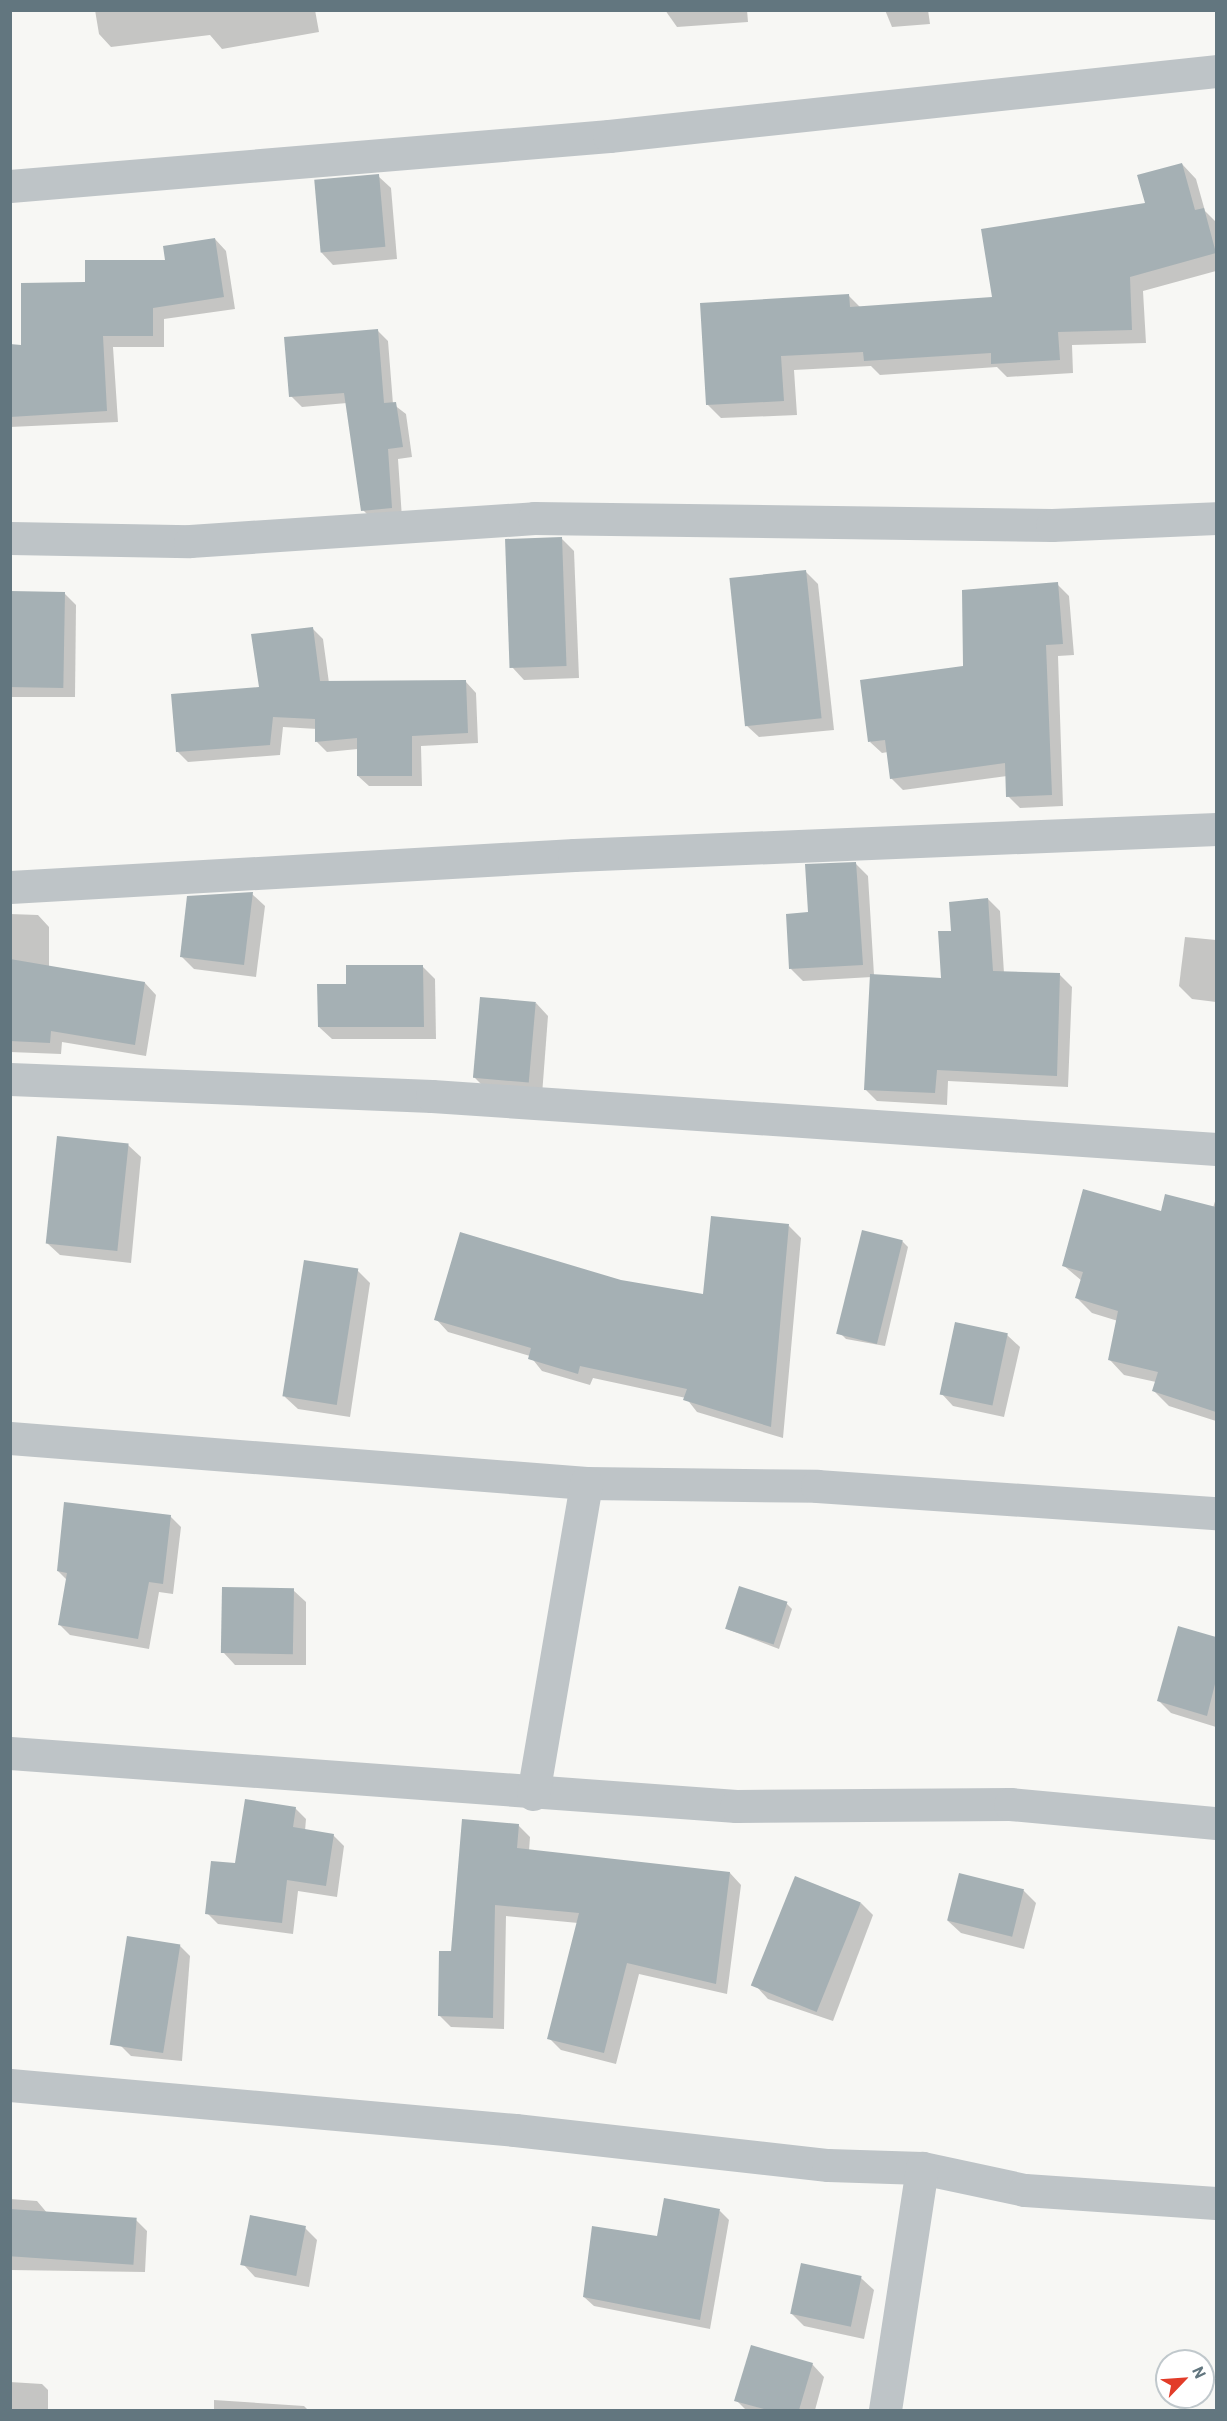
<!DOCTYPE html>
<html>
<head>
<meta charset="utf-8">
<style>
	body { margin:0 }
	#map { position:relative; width:1227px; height:2421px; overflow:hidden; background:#f7f7f4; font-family:Barlow,sans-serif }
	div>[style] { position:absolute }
	.shadow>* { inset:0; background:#0003 }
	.building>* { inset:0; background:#a5b0b4; transform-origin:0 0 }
	.minor>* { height:33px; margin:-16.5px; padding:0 16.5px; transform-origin:16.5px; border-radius:16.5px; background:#bec4c7 }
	span { translate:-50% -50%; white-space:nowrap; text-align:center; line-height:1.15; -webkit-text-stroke:6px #fff; paint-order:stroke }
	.frame { position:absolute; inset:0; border:12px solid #62767f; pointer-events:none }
	.north { position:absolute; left:1155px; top:2349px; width:60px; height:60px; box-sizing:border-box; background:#fff; border:2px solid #c0c8cc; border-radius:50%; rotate:65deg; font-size:16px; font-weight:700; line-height:24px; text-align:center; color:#62767f }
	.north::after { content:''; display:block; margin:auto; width:21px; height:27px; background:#e23c29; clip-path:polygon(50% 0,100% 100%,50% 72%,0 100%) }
</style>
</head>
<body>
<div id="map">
	<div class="shadow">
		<div style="clip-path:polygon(95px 10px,315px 10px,319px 32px,222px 49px,210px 35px,111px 47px,99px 34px)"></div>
		<div style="clip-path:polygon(665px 10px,747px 10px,748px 22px,677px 27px)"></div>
		<div style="clip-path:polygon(885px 10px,928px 10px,930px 24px,892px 27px)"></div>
		<div style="clip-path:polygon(1182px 164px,1196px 179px,1205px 211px,1216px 222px,1216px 271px,1143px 291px,1146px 343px,1072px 345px,1073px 373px,1007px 377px,997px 367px,880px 375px,871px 366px,794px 370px,797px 415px,721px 418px,707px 404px,849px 296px,861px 308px,994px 298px,1147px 204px)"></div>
		<div style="clip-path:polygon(378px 176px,391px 188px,397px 259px,333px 265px,321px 252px)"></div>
		<div style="clip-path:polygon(215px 239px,226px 251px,235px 309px,164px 319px,164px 347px,113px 347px,118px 422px,10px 427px,10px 346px,22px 347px,87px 284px,167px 262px)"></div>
		<div style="clip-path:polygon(378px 331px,388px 341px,393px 404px,406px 414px,412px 457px,398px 459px,402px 518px,374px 521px,363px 510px,347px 403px,302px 407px,291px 396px)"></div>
		<div style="clip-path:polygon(562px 539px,574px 551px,579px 678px,524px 680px,512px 667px)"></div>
		<div style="clip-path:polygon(806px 572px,818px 584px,834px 730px,759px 737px,746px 725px)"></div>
		<div style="clip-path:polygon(1057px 584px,1069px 596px,1074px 655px,1058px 656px,1063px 806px,1020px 808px,1008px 796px,1007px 776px,903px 790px,891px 778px,888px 752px,882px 753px,870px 742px,964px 667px)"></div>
		<div style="clip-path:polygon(10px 593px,64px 593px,76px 605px,75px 697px,10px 697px)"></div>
		<div style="clip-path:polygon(313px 629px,323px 639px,329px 683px,466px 682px,476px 693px,478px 743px,421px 746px,422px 786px,369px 786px,358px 776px,358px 749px,327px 752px,317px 742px,317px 729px,283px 727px,280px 755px,188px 762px,177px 751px,260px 689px)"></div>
		<div style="clip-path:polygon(856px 864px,868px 876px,874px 975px,942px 980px,988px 899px,1000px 911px,1004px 973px,1060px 975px,1072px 987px,1068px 1087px,948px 1081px,947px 1105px,877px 1101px,865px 1089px,872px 977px,803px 981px,791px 969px,810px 914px)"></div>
		<div style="clip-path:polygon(252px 894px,265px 906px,256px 977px,194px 969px,181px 956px)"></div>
		<div style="clip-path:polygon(10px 914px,38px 915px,49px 927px,49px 967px,145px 983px,156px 995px,146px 1056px,62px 1042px,61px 1054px,10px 1052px)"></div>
		<div style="clip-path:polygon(1185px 937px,1216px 940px,1216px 1002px,1192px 999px,1179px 986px)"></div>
		<div style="clip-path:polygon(422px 966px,435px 979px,436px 1039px,332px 1039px,319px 1027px,348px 985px)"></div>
		<div style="clip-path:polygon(536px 1003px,548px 1016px,542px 1095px,487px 1090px,474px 1077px)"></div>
		<div style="clip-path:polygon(128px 1145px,141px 1157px,131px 1263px,60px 1255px,47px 1243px)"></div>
		<div style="clip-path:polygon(1216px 1198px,1216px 1421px,1169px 1406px,1154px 1391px,1156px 1382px,1124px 1375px,1109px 1359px,1118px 1321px,1092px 1313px,1077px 1298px,1082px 1281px,1063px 1265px,1162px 1213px,1213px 1208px)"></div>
		<div style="clip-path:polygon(789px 1226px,801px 1238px,783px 1438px,697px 1412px,686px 1398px,593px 1378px,590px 1385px,542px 1371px,530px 1356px,448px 1332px,436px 1319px,621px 1282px,705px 1295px)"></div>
		<div style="clip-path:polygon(902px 1241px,908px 1247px,885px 1346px,846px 1339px,840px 1333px)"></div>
		<div style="clip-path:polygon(357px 1270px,370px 1283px,350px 1417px,298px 1409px,285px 1397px)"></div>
		<div style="clip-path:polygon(1007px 1335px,1020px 1347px,1004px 1417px,953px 1406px,941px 1393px)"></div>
		<div style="clip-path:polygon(170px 1516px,181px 1527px,173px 1594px,159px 1592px,149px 1649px,70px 1635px,59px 1624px,67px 1580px,58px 1571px)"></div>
		<div style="clip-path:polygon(293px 1590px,306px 1602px,306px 1665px,235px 1665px,223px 1652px)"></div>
		<div style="clip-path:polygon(786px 1603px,792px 1609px,779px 1649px,727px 1629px)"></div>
		<div style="clip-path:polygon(1179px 1628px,1216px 1639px,1216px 1727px,1171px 1713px,1159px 1701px)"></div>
		<div style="clip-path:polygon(295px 1808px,306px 1819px,305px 1831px,333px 1835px,344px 1846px,337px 1897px,298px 1891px,293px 1934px,218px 1924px,207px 1913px,236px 1865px)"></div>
		<div style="clip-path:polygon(518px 1825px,530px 1837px,529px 1851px,730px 1873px,741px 1885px,727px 1994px,639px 1974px,616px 2064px,561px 2050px,549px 2038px,578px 1923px,506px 1916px,504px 2029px,451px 2027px,440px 2016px,453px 1953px)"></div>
		<div style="clip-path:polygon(960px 1874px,1024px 1891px,1036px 1903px,1024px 1949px,961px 1933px,948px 1921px)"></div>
		<div style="clip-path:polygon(861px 1903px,873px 1915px,833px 2021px,768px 1999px,756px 1986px)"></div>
		<div style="clip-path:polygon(179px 1945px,190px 1956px,182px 2061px,131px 2056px,121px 2046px)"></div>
		<div style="clip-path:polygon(10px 2199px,37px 2201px,48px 2214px,136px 2220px,147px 2231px,145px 2272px,10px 2270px)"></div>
		<div style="clip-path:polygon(720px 2211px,729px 2220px,710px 2329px,594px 2306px,584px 2297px,659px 2237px)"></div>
		<div style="clip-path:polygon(305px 2228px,317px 2240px,309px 2287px,255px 2277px,243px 2264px)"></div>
		<div style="clip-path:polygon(861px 2278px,874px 2290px,864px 2339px,804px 2326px,792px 2314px)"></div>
		<div style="clip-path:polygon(812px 2364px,824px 2377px,815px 2410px,746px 2410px,736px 2400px)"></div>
		<div style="clip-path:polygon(10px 2382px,42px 2384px,48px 2390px,48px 2410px,10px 2410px)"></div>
		<div style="clip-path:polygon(214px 2400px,304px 2406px,308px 2410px,214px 2410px)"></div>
	</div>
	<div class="building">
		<div style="clip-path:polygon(1182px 163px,1195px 210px,1204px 208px,1216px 253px,1130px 277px,1132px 330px,1058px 332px,1060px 360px,991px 364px,991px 353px,864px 361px,863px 352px,781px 356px,784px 401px,706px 405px,700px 303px,849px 294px,850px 307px,992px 297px,981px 229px,1145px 203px,1137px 175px)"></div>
		<div style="left:379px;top:174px;width:73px;height:65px;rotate:85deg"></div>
		<div style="clip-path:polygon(215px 238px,224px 297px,153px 308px,153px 336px,103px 336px,107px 411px,10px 417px,10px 344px,21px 345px,21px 283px,85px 282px,85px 260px,165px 260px,163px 246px)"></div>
		<div style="clip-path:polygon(378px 329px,384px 403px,396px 402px,403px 447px,388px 449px,392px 508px,361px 511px,344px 393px,289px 397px,284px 337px)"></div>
		<div style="left:562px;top:537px;width:129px;height:57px;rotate:88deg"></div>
		<div style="left:806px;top:570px;width:149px;height:77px;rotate:84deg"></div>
		<div style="clip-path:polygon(1058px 582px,1063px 644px,1046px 645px,1052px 795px,1006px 797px,1005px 763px,890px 779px,885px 740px,868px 742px,860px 680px,963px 666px,962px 590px)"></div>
		<div style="left:10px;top:591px;width:55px;height:96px;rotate:1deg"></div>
		<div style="clip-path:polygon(313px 627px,320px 681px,466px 680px,468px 733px,412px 736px,412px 776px,357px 776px,357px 738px,315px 742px,315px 719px,273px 717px,270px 745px,176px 752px,171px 694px,259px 687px,251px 634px)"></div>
		<div style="clip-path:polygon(856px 862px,863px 965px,789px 969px,786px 914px,808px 912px,805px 864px)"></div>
		<div style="clip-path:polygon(253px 892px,244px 965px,180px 957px,187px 896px)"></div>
		<div style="clip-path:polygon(988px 898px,993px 971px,1060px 973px,1057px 1076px,937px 1070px,935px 1093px,864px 1090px,870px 974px,941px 978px,938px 931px,951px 931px,949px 902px)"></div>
		<div style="clip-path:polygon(10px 959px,145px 982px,135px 1045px,51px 1031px,50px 1043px,10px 1041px)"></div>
		<div style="clip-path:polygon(346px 965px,423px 965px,424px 1027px,318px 1027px,317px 984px,346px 984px)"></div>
		<div style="left:480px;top:997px;width:56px;height:81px;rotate:5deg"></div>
		<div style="left:57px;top:1136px;width:72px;height:108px;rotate:6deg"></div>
		<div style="clip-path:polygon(1083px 1189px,1161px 1211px,1165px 1194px,1216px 1207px,1216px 1412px,1152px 1391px,1158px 1372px,1108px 1360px,1118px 1311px,1075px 1298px,1083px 1272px,1062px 1266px)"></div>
		<div style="clip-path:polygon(711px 1216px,789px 1224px,771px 1427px,683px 1400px,687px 1389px,580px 1366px,578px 1374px,528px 1359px,531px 1348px,434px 1320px,460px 1232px,621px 1280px,703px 1294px)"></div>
		<div style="left:862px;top:1230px;width:42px;height:107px;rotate:14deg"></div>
		<div style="left:304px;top:1260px;width:55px;height:138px;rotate:9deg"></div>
		<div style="left:955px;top:1322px;width:54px;height:74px;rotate:12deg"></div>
		<div style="clip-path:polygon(64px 1502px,171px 1515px,163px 1584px,149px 1582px,138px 1639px,58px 1625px,67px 1573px,57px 1571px)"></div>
		<div style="left:739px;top:1586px;width:51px;height:45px;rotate:18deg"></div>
		<div style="left:222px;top:1587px;width:72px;height:66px;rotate:1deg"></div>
		<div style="clip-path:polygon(1178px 1626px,1216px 1637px,1216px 1680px,1207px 1716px,1157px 1701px)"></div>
		<div style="clip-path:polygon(245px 1799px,296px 1807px,293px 1827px,334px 1834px,326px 1886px,287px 1880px,282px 1923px,205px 1914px,211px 1861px,235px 1863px)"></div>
		<div style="clip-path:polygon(462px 1819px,519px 1824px,517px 1848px,730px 1872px,716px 1984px,627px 1963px,604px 2053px,547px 2039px,579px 1913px,495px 1905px,493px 2018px,438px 2016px,439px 1951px,451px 1951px)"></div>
		<div style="left:959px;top:1873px;width:67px;height:49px;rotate:14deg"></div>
		<div style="left:795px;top:1876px;width:71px;height:118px;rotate:22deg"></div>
		<div style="left:127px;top:1936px;width:54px;height:110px;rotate:9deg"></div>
		<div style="clip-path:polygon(664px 2198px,720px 2209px,700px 2320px,583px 2297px,592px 2226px,657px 2236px)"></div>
		<div style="left:10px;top:2209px;width:127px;height:47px;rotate:4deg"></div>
		<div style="left:250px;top:2215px;width:57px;height:51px;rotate:11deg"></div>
		<div style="left:801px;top:2263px;width:62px;height:52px;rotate:12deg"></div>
		<div style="clip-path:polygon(751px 2345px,813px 2363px,799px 2410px,768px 2410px,734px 2401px)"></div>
	</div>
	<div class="minor">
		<div style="left:10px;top:186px;width:601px;rotate:-4.77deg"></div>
		<div style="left:609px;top:136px;width:610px;rotate:-6.11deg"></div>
		<div style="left:10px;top:538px;width:180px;rotate:1deg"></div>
		<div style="left:190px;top:541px;width:345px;rotate:-3.8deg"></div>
		<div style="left:534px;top:518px;width:518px;rotate:0.77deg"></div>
		<div style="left:1052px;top:525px;width:164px;rotate:-2.4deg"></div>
		<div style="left:10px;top:887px;width:565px;rotate:-3.25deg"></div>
		<div style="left:574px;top:855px;width:643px;rotate:-2.32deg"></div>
		<div style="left:10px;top:1079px;width:422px;rotate:2.3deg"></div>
		<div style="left:432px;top:1096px;width:786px;rotate:3.87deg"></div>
		<div style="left:10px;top:1438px;width:578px;rotate:4.47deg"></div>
		<div style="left:586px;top:1483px;width:231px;rotate:0.7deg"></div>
		<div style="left:817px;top:1486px;width:400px;rotate:3.9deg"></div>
		<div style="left:10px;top:1753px;width:728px;rotate:4.18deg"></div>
		<div style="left:736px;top:1806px;width:274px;rotate:-0.4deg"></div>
		<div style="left:1010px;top:1804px;width:207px;rotate:5.3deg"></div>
		<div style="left:533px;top:1794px;width:315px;rotate:-80.3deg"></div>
		<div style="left:10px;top:2085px;width:507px;rotate:5.09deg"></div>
		<div style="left:515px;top:2130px;width:315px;rotate:6.4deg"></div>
		<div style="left:828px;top:2165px;width:94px;rotate:1.8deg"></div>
		<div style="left:922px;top:2168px;width:105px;rotate:12.1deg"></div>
		<div style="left:1025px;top:2190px;width:191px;rotate:3.9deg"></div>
		<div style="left:885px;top:2410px;width:245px;rotate:-81.3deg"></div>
	</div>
	<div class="frame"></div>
	<div class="north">N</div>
</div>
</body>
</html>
